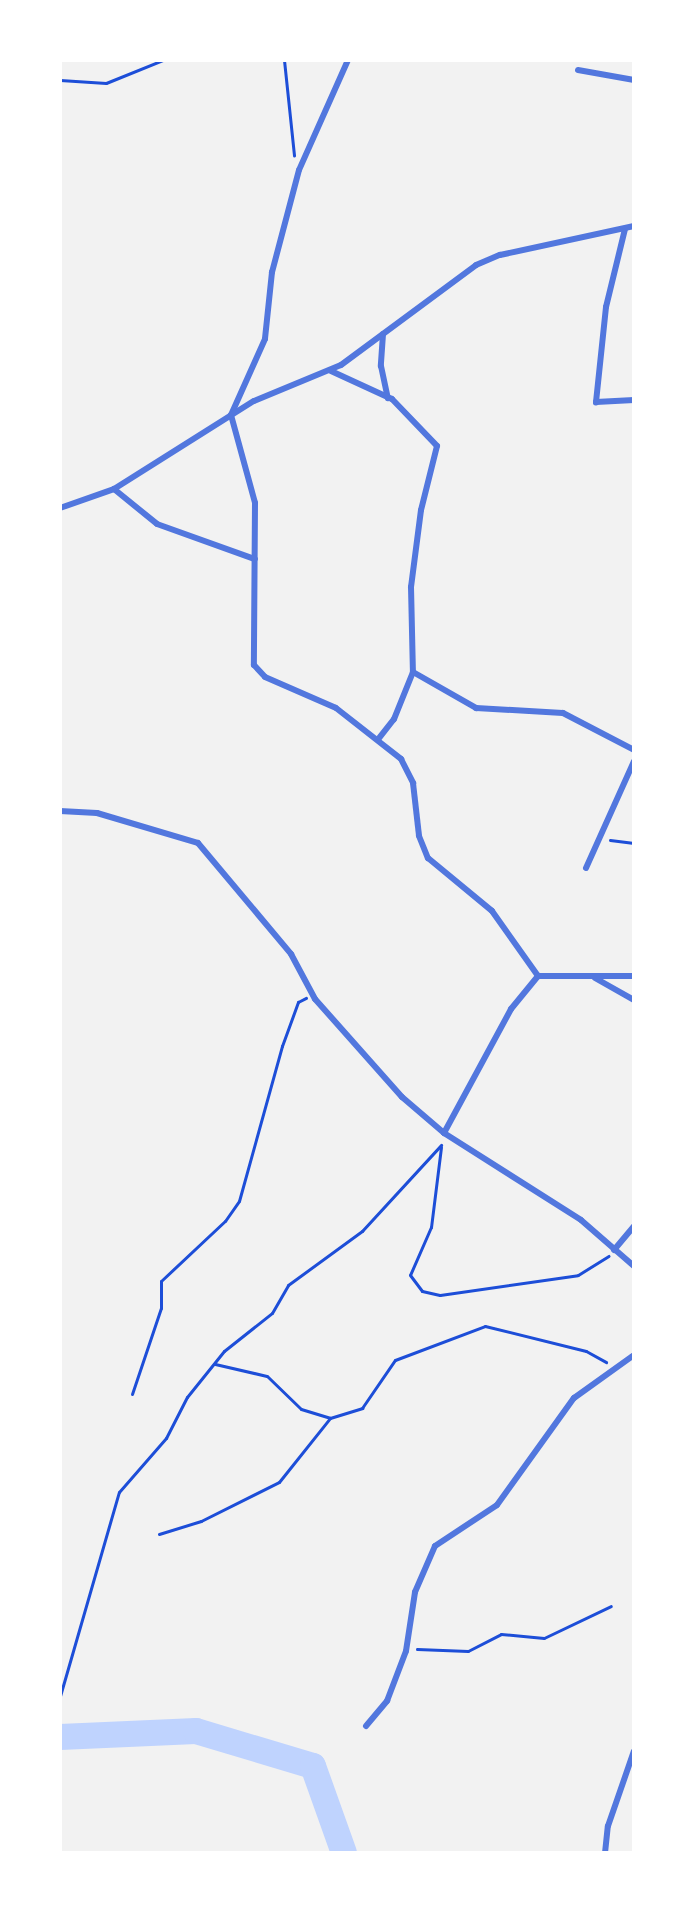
<!DOCTYPE html>
<html>
<head>
<meta charset="utf-8">
<style>
	body { margin:0 }
	#map { position:relative; width:694px; height:1913px; overflow:hidden; background:#f2f2f2; font-family:Signika,sans-serif }
	div>[style] { position:absolute }
	.river>* { height:26px; margin:-13px; padding:0 13px; transform-origin:13px; border-radius:13px; background:#bfd3fe }
	.path>* { height:3px; margin:-1.5px; padding:0 1.5px; transform-origin:1.5px; border-radius:1.5px; background:#1d4ed8 }
	.minor>* { height:6px; margin:-3px; padding:0 3px; transform-origin:3px; border-radius:3px; background:#5277de }
	span { translate:-50% -50%; white-space:nowrap; text-align:center; line-height:1.15; -webkit-text-stroke:6px #fff; paint-order:stroke }
	.frame { position:absolute; inset:0; border:62px solid #fff; pointer-events:none }
</style>
</head>
<body>
<div id="map">
	<div class="river">
		<div style="left:60px;top:1737px;width:136px;rotate:-2.5deg"></div>
		<div style="left:196px;top:1731px;width:122px;rotate:16.7deg"></div>
		<div style="left:313px;top:1766px;width:92px;rotate:70.4deg"></div>
	</div>
	<div class="path">
		<div style="left:284px;top:60px;width:96px;rotate:84deg"></div>
		<div style="left:60px;top:80px;width:46px;rotate:3.7deg"></div>
		<div style="left:106px;top:83px;width:61px;rotate:-22deg"></div>
		<div style="left:610px;top:840px;width:24px;rotate:7deg"></div>
		<div style="left:441px;top:1147px;width:81px;rotate:97.1deg"></div>
		<div style="left:431px;top:1227px;width:52px;rotate:113.6deg"></div>
		<div style="left:410px;top:1275px;width:20px;rotate:53deg"></div>
		<div style="left:422px;top:1291px;width:18px;rotate:13deg"></div>
		<div style="left:440px;top:1295px;width:139px;rotate:-8.2deg"></div>
		<div style="left:578px;top:1275px;width:36px;rotate:-32deg"></div>
		<div style="left:215px;top:1364px;width:53px;rotate:13deg"></div>
		<div style="left:267px;top:1376px;width:47px;rotate:44.1deg"></div>
		<div style="left:301px;top:1409px;width:30px;rotate:17deg"></div>
		<div style="left:330px;top:1418px;width:34px;rotate:-17deg"></div>
		<div style="left:362px;top:1408px;width:58px;rotate:-55.5deg"></div>
		<div style="left:395px;top:1360px;width:96px;rotate:-20.7deg"></div>
		<div style="left:485px;top:1326px;width:104px;rotate:13.9deg"></div>
		<div style="left:586px;top:1351px;width:23px;rotate:29deg"></div>
		<div style="left:132px;top:1394px;width:91px;rotate:-71.4deg"></div>
		<div style="left:161px;top:1308px;width:27px;rotate:-90deg"></div>
		<div style="left:161px;top:1281px;width:88px;rotate:-43.2deg"></div>
		<div style="left:225px;top:1221px;width:24px;rotate:-55deg"></div>
		<div style="left:239px;top:1201px;width:161px;rotate:-74.5deg"></div>
		<div style="left:282px;top:1046px;width:47px;rotate:-70deg"></div>
		<div style="left:298px;top:1002px;width:9px;rotate:-27deg"></div>
		<div style="left:159px;top:1534px;width:44px;rotate:-17.2deg"></div>
		<div style="left:201px;top:1521px;width:87px;rotate:-26.6deg"></div>
		<div style="left:279px;top:1482px;width:82px;rotate:-51.4deg"></div>
		<div style="left:417px;top:1649px;width:51px;rotate:2.2deg"></div>
		<div style="left:468px;top:1651px;width:37px;rotate:-27deg"></div>
		<div style="left:501px;top:1634px;width:43px;rotate:5.3deg"></div>
		<div style="left:544px;top:1638px;width:74px;rotate:-25.5deg"></div>
		<div style="left:60px;top:1696px;width:212px;rotate:-73.9deg"></div>
		<div style="left:119px;top:1492px;width:72px;rotate:-49deg"></div>
		<div style="left:166px;top:1438px;width:46px;rotate:-62.9deg"></div>
		<div style="left:187px;top:1397px;width:59px;rotate:-51.2deg"></div>
		<div style="left:224px;top:1351px;width:61px;rotate:-38.4deg"></div>
		<div style="left:272px;top:1313px;width:32px;rotate:-60deg"></div>
		<div style="left:288px;top:1285px;width:92px;rotate:-36.1deg"></div>
		<div style="left:362px;top:1231px;width:117px;rotate:-47.4deg"></div>
	</div>
	<div class="minor">
		<div style="left:348px;top:60px;width:120px;rotate:114deg"></div>
		<div style="left:299px;top:170px;width:106px;rotate:104.8deg"></div>
		<div style="left:272px;top:272px;width:67px;rotate:96deg"></div>
		<div style="left:265px;top:339px;width:83px;rotate:114.1deg"></div>
		<div style="left:231px;top:415px;width:91px;rotate:74.7deg"></div>
		<div style="left:255px;top:503px;width:162px;rotate:90.4deg"></div>
		<div style="left:254px;top:665px;width:16px;rotate:47deg"></div>
		<div style="left:265px;top:677px;width:77px;rotate:23.6deg"></div>
		<div style="left:336px;top:708px;width:83px;rotate:38.1deg"></div>
		<div style="left:401px;top:759px;width:27px;rotate:63deg"></div>
		<div style="left:413px;top:783px;width:53px;rotate:83.5deg"></div>
		<div style="left:419px;top:836px;width:24px;rotate:68deg"></div>
		<div style="left:428px;top:858px;width:83px;rotate:39.6deg"></div>
		<div style="left:492px;top:911px;width:80px;rotate:54.7deg"></div>
		<div style="left:578px;top:70px;width:57px;rotate:10.1deg"></div>
		<div style="left:625px;top:229px;width:80px;rotate:103.7deg"></div>
		<div style="left:606px;top:307px;width:96px;rotate:96deg"></div>
		<div style="left:596px;top:402px;width:38px;rotate:-3deg"></div>
		<div style="left:383px;top:334px;width:32px;rotate:94deg"></div>
		<div style="left:381px;top:366px;width:33px;rotate:78deg"></div>
		<div style="left:331px;top:371px;width:67px;rotate:24.7deg"></div>
		<div style="left:392px;top:399px;width:65px;rotate:46.2deg"></div>
		<div style="left:437px;top:446px;width:66px;rotate:104deg"></div>
		<div style="left:421px;top:510px;width:78px;rotate:97.4deg"></div>
		<div style="left:411px;top:587px;width:85px;rotate:88.7deg"></div>
		<div style="left:413px;top:672px;width:51px;rotate:112deg"></div>
		<div style="left:394px;top:719px;width:24px;rotate:128deg"></div>
		<div style="left:114px;top:489px;width:55px;rotate:39.1deg"></div>
		<div style="left:157px;top:524px;width:104px;rotate:19.7deg"></div>
		<div style="left:60px;top:508px;width:57px;rotate:-19.4deg"></div>
		<div style="left:114px;top:489px;width:165px;rotate:-32.2deg"></div>
		<div style="left:254px;top:401px;width:94px;rotate:-22.5deg"></div>
		<div style="left:341px;top:365px;width:168px;rotate:-36.5deg"></div>
		<div style="left:476px;top:265px;width:26px;rotate:-23deg"></div>
		<div style="left:500px;top:255px;width:137px;rotate:-12.2deg"></div>
		<div style="left:413px;top:672px;width:73px;rotate:29.7deg"></div>
		<div style="left:476px;top:708px;width:87px;rotate:3.3deg"></div>
		<div style="left:563px;top:713px;width:80px;rotate:27.5deg"></div>
		<div style="left:60px;top:811px;width:37px;rotate:3deg"></div>
		<div style="left:97px;top:813px;width:105px;rotate:16.5deg"></div>
		<div style="left:198px;top:843px;width:145px;rotate:50deg"></div>
		<div style="left:291px;top:954px;width:51px;rotate:61.9deg"></div>
		<div style="left:315px;top:999px;width:131px;rotate:48.4deg"></div>
		<div style="left:402px;top:1097px;width:55px;rotate:40.6deg"></div>
		<div style="left:444px;top:1133px;width:162px;rotate:32.4deg"></div>
		<div style="left:581px;top:1220px;width:70px;rotate:41deg"></div>
		<div style="left:586px;top:868px;width:117px;rotate:-65.8deg"></div>
		<div style="left:595px;top:978px;width:45px;rotate:29.4deg"></div>
		<div style="left:444px;top:1133px;width:141px;rotate:-61.6deg"></div>
		<div style="left:511px;top:1009px;width:43px;rotate:-50.7deg"></div>
		<div style="left:538px;top:976px;width:96px"></div>
		<div style="left:614px;top:1250px;width:31px;rotate:-50deg"></div>
		<div style="left:366px;top:1726px;width:33px;rotate:-50deg"></div>
		<div style="left:387px;top:1701px;width:53px;rotate:-69.2deg"></div>
		<div style="left:406px;top:1651px;width:60px;rotate:-81.3deg"></div>
		<div style="left:415px;top:1592px;width:50px;rotate:-66.5deg"></div>
		<div style="left:435px;top:1546px;width:74px;rotate:-33.5deg"></div>
		<div style="left:497px;top:1505px;width:132px;rotate:-54.3deg"></div>
		<div style="left:574px;top:1398px;width:74px;rotate:-35.6deg"></div>
		<div style="left:605px;top:1853px;width:27px;rotate:-84deg"></div>
		<div style="left:608px;top:1826px;width:79px;rotate:-70.9deg"></div>
	</div>
	<div class="frame"></div>
</div>
</body>
</html>
